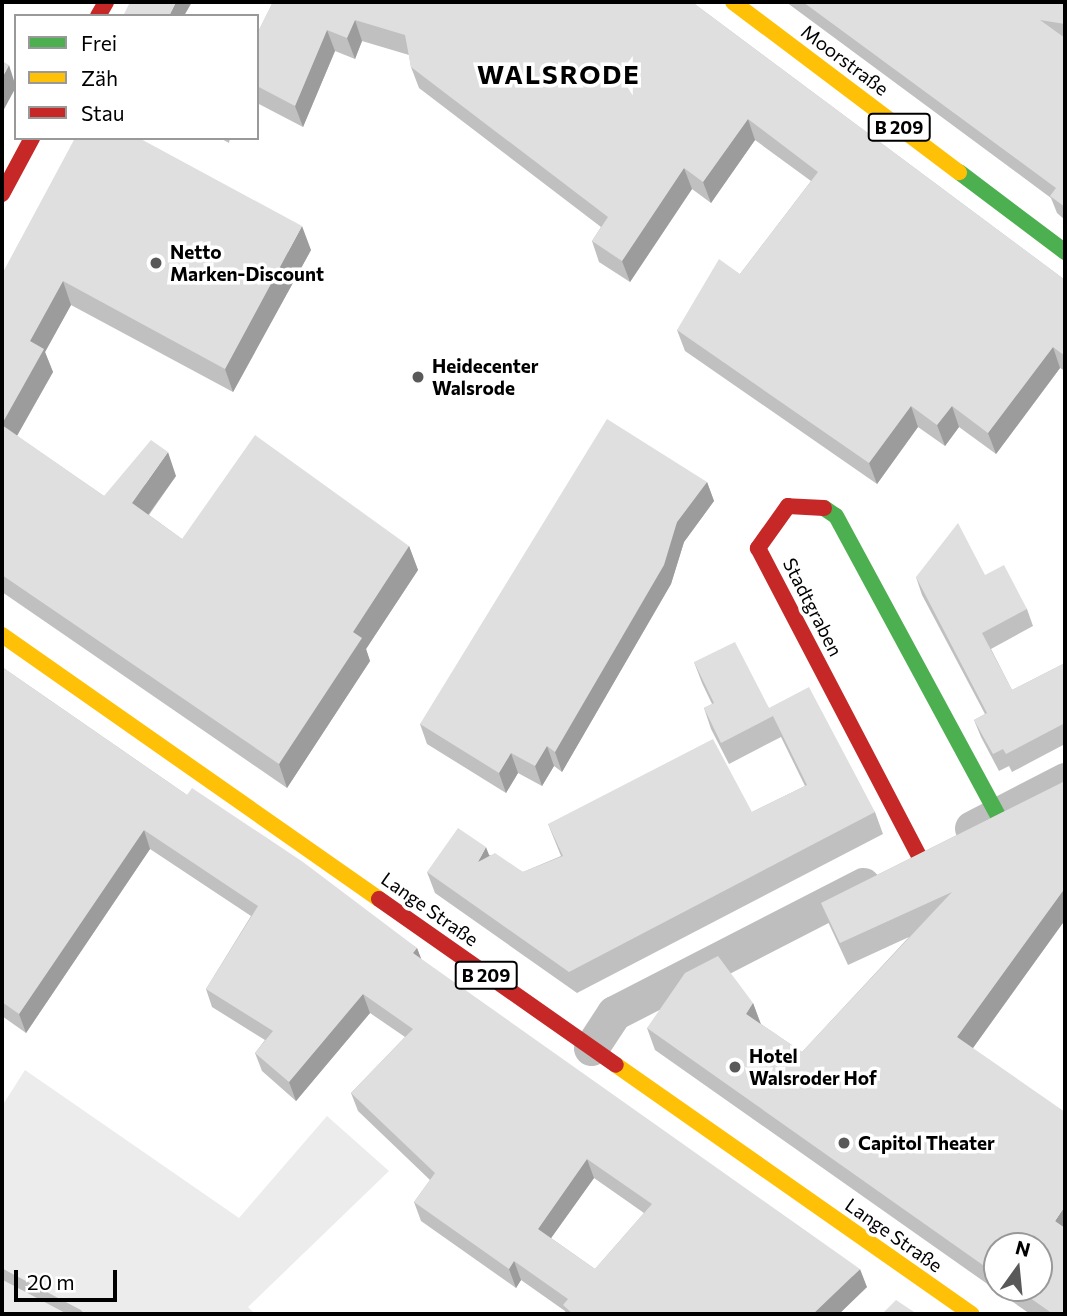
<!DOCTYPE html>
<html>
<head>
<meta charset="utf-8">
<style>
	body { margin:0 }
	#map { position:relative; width:1067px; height:1316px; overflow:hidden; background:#fff; font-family:Commissioner,sans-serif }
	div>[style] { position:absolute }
	.green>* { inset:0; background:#ececec }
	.stream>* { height:10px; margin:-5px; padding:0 5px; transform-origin:5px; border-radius:5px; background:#bfbfbf }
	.street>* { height:35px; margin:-17.5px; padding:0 17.5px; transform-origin:17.5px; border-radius:17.5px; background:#bebebe }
	.fast>* { height:16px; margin:-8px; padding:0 8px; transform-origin:8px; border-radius:8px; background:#4caf50 }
	.slow>* { height:16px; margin:-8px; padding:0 8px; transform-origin:8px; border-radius:8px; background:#ffc107 }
	.jam>* { height:16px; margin:-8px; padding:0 8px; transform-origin:8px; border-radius:8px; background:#c62828 }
	.wall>* { inset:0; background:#c0c0c0 }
	.shaded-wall>* { inset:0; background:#9c9c9c }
	.building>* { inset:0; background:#dfdfdf }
	.dots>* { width:19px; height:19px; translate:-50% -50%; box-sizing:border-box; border:4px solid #fff; border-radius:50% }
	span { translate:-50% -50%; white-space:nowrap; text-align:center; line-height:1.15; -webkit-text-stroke:7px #fff; paint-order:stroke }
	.shield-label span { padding:2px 5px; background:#fff; border:2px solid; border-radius:5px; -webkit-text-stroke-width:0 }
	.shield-label { font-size:18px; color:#000; font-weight:700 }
	.street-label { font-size:19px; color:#000 }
	.poi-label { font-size:19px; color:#000; font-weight:700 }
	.left { translate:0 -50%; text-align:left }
	.district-label { font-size:26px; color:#000; font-weight:700; letter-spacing:2px }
	.frame { position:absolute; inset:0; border:4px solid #000; pointer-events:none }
	.legend { position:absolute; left:14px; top:14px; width:245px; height:126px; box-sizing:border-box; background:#fff; border:2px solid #999; margin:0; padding:9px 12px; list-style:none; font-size:21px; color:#000 }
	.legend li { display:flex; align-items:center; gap:14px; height:35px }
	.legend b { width:35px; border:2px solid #999 }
	.north { position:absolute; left:983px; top:1232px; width:70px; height:70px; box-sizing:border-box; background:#fff; border:2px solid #999; border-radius:50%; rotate:15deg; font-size:19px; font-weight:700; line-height:28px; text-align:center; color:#000 }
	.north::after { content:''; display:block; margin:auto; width:24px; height:32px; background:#595959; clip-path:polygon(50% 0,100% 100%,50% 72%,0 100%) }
	.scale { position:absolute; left:14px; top:1270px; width:103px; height:32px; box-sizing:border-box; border:4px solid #000; border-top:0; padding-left:9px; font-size:21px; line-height:24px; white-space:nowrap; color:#000; -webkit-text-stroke:5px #fff; paint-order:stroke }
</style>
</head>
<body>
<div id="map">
	<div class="green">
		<div style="clip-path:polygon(25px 1070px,239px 1218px,327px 1116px,389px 1171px,248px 1307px,255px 1314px,2px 1314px,2px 1106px)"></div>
	</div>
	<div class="stream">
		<div style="left:2px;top:1274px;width:86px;rotate:27.8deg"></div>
	</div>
	<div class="street">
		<div style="left:972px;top:828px;width:105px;rotate:-27.3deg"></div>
		<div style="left:591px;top:1048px;width:42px;rotate:-56.7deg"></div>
		<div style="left:614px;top:1013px;width:280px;rotate:-27.2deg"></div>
	</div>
	<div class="fast">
		<div style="left:959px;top:172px;width:133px;rotate:37deg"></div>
		<div style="left:824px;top:508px;width:14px;rotate:34deg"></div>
		<div style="left:836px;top:516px;width:340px;rotate:61.6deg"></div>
	</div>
	<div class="slow">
		<div style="left:733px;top:2px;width:283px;rotate:37deg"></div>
		<div style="left:2px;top:635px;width:460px;rotate:35deg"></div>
		<div style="left:616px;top:1065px;width:434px;rotate:35deg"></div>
	</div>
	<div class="jam">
		<div style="left:98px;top:16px;width:16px;rotate:-60deg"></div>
		<div style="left:2px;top:194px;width:64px;rotate:-61.8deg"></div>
		<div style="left:824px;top:508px;width:36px;rotate:-177deg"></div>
		<div style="left:788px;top:506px;width:52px;rotate:125.5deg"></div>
		<div style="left:758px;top:548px;width:348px;rotate:62.4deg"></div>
		<div style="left:379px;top:899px;width:289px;rotate:35deg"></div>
	</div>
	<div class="wall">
		<div style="clip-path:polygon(273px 2px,692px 2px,1065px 280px,1065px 371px,1060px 368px,996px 454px,959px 427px,945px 446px,918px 427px,877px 484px,685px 351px,677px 330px,740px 274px,811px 181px,755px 140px,711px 203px,692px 189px,630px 282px,599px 262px,592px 241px,601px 227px,419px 88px,411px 67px,409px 55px,362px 41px,355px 59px,335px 51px,303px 127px,257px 103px,257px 34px)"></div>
		<div style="clip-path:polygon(786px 2px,1065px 2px,1065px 220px,1057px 213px,1051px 198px)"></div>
		<div style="clip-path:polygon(220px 138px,230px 138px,229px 143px)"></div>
		<div style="clip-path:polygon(311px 250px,233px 392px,71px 305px,45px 352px,53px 372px,17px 436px,104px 496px,176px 476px,149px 515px,182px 539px,409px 546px,418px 570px,366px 649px,370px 661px,287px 788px,2px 592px,2px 274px)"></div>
		<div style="clip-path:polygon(707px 482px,714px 501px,684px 542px,671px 584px,562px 772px,554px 766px,542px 786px,518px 773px,506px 793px,427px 744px,420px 724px)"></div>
		<div style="clip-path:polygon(985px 575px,1027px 609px,1033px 626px,991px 649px,1012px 690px,1065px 663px,1065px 744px,1012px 772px,1009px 766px,999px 771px,981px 737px,974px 720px,985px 714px,922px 595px,916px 577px)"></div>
		<div style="clip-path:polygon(694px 662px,769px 708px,875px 812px,883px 834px,577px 993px,435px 893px,427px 872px,490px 855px,523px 872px,561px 856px,548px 824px,752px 812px,805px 786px,781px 737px,729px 764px,711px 729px,704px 708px,712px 704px,702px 683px)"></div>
		<div style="clip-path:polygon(evenodd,2px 667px,187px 795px,417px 948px,421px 959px,867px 1287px,839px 1314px,566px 1314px,565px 1311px,521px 1280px,516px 1288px,421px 1221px,414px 1202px,430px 1180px,358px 1111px,351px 1093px,405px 1037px,370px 1013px,296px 1101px,262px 1071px,255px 1053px,265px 1040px,212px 1007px,206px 989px,251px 916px,150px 849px,26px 1033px,2px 1016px,2px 667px,594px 1178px,644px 1213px,595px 1269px,551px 1238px,594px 1178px)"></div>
		<div style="clip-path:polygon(evenodd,1065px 781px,1065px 920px,973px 1048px,1065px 1314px,1030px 1314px,655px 1050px,647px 1028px,753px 1003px,761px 1024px,802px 1052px,909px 937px,848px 965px,829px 924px,821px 903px,1065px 781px,997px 1246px,1039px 1288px,997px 1288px,997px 1246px)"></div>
	</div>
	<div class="shaded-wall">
		<div style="clip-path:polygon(176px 2px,192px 2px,184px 16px,169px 16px)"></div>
		<div style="clip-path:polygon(355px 20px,362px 41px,355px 59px,347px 38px)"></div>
		<div style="clip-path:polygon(327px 30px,335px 51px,303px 127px,295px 106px)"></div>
		<div style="clip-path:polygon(9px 65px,16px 87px,2px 113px,2px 78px)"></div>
		<div style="clip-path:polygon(748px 119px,755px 140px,711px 203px,703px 182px)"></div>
		<div style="clip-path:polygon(684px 168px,692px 189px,630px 282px,622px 261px)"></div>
		<div style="clip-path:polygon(302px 226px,311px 250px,233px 392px,225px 369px)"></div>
		<div style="clip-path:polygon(63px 281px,71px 305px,45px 352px,53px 372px,10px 448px,2px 424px,30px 341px)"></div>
		<div style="clip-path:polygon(1053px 347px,1060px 368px,996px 454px,988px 433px)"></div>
		<div style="clip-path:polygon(911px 406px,918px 427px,877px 484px,869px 463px)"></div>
		<div style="clip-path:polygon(952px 406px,959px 427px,945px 446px,937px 425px)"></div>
		<div style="clip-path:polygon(168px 452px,176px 476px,140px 526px,132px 503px)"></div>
		<div style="clip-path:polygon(707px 482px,714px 501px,684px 542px,671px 584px,562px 772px,555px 752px,677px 522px)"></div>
		<div style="clip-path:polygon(409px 546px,418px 570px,366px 649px,370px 661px,287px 788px,279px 764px,353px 632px)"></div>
		<div style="clip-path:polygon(547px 746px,554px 766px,542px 786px,535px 766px)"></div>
		<div style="clip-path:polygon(511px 753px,518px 773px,506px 793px,499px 773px)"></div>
		<div style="clip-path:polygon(144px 830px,150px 849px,26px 1033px,19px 1014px)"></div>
		<div style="clip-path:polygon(486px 847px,494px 868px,478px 862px)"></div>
		<div style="clip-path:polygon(1065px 888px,1065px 920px,965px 1059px,957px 1037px)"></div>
		<div style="clip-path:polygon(417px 948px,424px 966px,413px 953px)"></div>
		<div style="clip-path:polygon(363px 994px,370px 1013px,296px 1101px,289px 1082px)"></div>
		<div style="clip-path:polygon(753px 1003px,761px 1025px,746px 1014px)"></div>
		<div style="clip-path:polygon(587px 1159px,594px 1178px,544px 1248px,538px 1229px)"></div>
		<div style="clip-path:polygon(1065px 1206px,1065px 1240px,1055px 1221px)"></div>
		<div style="clip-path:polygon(514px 1261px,521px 1280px,516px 1288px,509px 1269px)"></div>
		<div style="clip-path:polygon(860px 1269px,867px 1287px,839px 1314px,813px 1314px)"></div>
	</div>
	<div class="building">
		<div style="clip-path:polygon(130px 2px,176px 2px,169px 16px,123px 16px)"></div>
		<div style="clip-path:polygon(273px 2px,692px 2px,1065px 280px,1065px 356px,1053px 347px,988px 433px,952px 406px,937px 425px,911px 406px,869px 463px,677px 330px,719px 259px,740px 274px,818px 172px,748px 119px,703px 182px,684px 168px,622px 261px,592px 241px,608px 217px,411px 67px,405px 35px,355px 20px,347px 38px,327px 30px,295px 106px,257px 86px,257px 34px)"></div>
		<div style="clip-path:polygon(803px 2px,1065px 2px,1065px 24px,1040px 20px,1065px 38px,1065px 207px,1050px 196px,1056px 188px)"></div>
		<div style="clip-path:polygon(2px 61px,9px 65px,2px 78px)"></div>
		<div style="clip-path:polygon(75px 138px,139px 138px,302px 226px,225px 369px,63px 281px,30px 341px,44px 349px,2px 424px,2px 274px)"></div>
		<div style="clip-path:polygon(607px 419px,707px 482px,677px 522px,664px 565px,555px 752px,547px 746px,535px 766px,511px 753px,499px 773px,420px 724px)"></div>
		<div style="clip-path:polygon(2px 425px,104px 496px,151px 440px,168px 452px,132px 503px,182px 539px,255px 435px,409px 546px,353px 632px,362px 638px,279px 764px,2px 575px)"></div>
		<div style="clip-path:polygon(958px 523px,985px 575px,1004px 565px,1027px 609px,982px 633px,1012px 690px,1065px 663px,1065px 723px,1006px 754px,1003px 749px,993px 754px,974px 720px,987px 713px,916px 577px)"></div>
		<div style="clip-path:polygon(735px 642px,769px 708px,809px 687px,875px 812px,569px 972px,427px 872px,458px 828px,486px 847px,478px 862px,495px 853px,523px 872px,563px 856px,548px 824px,713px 739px,752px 812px,807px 785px,773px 716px,721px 743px,704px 708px,714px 703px,694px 662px)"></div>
		<div style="clip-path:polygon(evenodd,2px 667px,187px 795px,192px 788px,303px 862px,417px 948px,413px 953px,860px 1269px,813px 1314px,573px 1314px,563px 1305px,568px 1299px,514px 1261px,509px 1269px,414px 1202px,435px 1173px,351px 1093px,413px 1029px,363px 994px,289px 1082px,255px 1053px,273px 1031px,206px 989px,258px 906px,144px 830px,19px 1014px,2px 1002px,2px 667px,587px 1159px,652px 1204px,595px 1269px,538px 1229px,587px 1159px)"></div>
		<div style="clip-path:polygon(1065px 781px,1065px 888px,957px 1037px,1065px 1112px,1065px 1206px,1055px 1221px,1065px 1228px,1065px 1314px,1053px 1314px,1016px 1288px,1039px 1288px,1039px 1246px,997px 1246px,997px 1275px,647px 1028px,685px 973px,718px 956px,753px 1003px,746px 1014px,802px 1052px,952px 892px,840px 943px,821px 903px)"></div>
		<div style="clip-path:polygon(896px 1300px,917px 1314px,882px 1314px)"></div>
	</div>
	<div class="dots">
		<div style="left:156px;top:263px;background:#595959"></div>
		<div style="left:418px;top:377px;background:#595959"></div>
		<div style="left:735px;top:1067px;background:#595959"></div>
		<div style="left:844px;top:1143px;background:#595959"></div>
	</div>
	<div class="shield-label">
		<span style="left:899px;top:127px">B 209</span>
		<span style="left:486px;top:975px">B 209</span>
	</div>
	<div class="street-label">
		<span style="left:845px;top:60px;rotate:37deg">Moorstraße</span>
		<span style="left:813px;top:607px;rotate:63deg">Stadtgraben</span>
		<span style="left:430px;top:909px;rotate:35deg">Lange Straße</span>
		<span style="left:894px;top:1235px;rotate:35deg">Lange Straße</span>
	</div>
	<div class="poi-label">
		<span class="left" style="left:170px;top:263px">Netto<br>Marken-Discount</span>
		<span class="left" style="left:432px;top:377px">Heidecenter<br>Walsrode</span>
		<span class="left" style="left:749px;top:1067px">Hotel<br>Walsroder Hof</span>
		<span class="left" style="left:858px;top:1143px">Capitol Theater</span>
	</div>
	<div class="district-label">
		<span style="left:559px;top:74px">WALSRODE</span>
	</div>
	<div class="frame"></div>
	<ul class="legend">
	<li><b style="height:9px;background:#4caf50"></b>Frei</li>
	<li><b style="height:9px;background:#ffc107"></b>Zäh</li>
	<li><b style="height:9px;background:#c62828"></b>Stau</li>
	</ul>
	<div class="north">N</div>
	<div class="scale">20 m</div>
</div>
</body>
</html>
